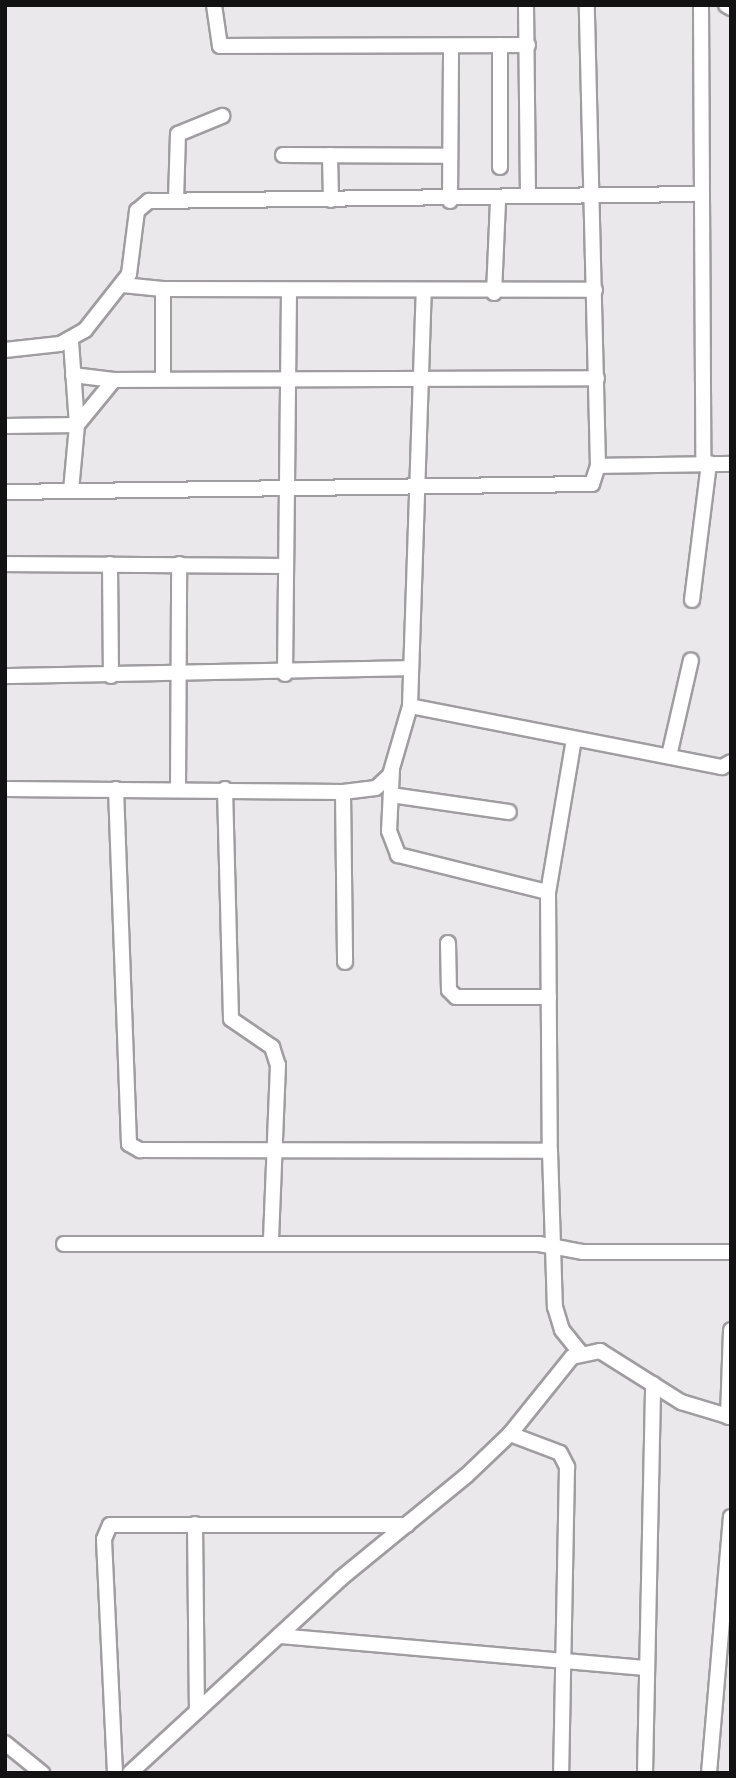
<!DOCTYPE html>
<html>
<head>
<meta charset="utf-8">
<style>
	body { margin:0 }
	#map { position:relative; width:736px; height:1778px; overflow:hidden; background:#eae8eb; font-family:"Zilla Slab",serif }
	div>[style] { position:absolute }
	.roads { filter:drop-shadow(2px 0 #9f9da0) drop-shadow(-2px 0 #9f9da0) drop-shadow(0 2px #9f9da0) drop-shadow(0 -2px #9f9da0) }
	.minor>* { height:14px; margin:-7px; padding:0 7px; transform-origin:7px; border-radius:7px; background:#fff }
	span { translate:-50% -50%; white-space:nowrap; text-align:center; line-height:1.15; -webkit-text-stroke:7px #fff; paint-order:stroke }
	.frame { position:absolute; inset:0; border:7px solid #131213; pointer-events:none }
</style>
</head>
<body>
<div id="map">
	<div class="roads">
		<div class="minor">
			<div style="left:214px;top:5px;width:41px;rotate:81.7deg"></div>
			<div style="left:220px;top:46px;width:308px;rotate:-0.2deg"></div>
			<div style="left:526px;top:5px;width:191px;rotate:89.4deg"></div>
			<div style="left:701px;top:5px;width:458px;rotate:89.7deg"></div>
			<div style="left:726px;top:5px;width:6px;rotate:31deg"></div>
			<div style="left:500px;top:45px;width:122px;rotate:90deg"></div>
			<div style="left:283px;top:155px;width:167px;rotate:0.3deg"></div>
			<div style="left:330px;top:155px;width:45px;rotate:88.7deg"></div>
			<div style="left:176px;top:201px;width:67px;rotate:-88.3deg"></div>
			<div style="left:178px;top:134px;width:48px;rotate:-22.2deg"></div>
			<div style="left:450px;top:201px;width:155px;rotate:-89.6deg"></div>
			<div style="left:122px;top:285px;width:41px;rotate:5.6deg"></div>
			<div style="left:494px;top:293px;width:92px;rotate:-87.5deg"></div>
			<div style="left:5px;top:350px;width:55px;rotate:-6.2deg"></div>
			<div style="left:60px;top:344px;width:29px;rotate:-29deg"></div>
			<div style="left:85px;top:330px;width:71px;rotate:-51.8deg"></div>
			<div style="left:129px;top:274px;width:64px;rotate:-82.8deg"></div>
			<div style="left:137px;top:211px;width:16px;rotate:-40deg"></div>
			<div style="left:149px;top:201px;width:553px;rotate:-0.73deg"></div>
			<div style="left:73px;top:375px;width:41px;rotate:7deg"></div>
			<div style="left:163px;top:379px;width:90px;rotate:-90deg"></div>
			<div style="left:163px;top:289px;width:432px;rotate:0.1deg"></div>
			<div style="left:5px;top:426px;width:72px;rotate:-0.8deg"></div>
			<div style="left:77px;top:425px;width:58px;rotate:-50.6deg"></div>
			<div style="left:114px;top:380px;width:483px;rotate:-0.2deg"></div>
			<div style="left:598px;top:466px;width:133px;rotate:-0.9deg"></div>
			<div style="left:71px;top:491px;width:66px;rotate:-84.8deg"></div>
			<div style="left:77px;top:425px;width:84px;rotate:-94.1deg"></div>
			<div style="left:5px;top:492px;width:587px;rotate:-0.78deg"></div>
			<div style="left:592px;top:484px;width:19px;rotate:-72deg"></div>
			<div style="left:598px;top:466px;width:461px;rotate:-91.4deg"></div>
			<div style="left:5px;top:564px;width:277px;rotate:0.4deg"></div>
			<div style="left:110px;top:564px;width:112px;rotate:89.5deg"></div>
			<div style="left:692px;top:600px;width:138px;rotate:-82.9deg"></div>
			<div style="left:285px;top:674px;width:384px;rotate:-89.4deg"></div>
			<div style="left:5px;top:676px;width:405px;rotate:-1.1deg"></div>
			<div style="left:410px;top:706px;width:318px;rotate:11.1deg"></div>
			<div style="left:722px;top:767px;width:10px;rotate:-29deg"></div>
			<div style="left:574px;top:739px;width:155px;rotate:99.6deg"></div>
			<div style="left:548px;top:892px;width:259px;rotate:89.6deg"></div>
			<div style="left:550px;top:1151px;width:156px;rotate:88.2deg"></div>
			<div style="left:555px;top:1307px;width:24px;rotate:73deg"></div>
			<div style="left:562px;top:1330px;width:28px;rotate:51deg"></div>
			<div style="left:669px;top:756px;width:98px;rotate:-77.1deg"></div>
			<div style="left:392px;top:770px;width:61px;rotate:92.8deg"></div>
			<div style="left:389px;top:831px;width:26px;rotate:69deg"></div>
			<div style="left:398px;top:855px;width:154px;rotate:13.9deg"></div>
			<div style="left:5px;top:789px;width:338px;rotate:0.5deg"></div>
			<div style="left:343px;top:792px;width:33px;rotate:-7deg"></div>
			<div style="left:376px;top:788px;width:19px;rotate:-43deg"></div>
			<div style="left:390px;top:775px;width:72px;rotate:-73.8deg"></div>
			<div style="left:410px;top:706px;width:413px;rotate:-88.1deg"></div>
			<div style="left:116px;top:789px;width:355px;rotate:87.9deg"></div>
			<div style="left:129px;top:1144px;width:13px;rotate:29deg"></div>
			<div style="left:140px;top:1150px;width:410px;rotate:0.1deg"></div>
			<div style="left:178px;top:789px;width:225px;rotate:-89.7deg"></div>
			<div style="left:225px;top:789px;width:230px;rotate:88.5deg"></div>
			<div style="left:231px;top:1019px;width:50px;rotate:34.3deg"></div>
			<div style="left:272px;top:1047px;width:19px;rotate:72deg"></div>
			<div style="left:278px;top:1065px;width:177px;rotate:92.3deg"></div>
			<div style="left:343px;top:792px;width:170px;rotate:89.3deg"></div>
			<div style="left:391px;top:795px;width:119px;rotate:8.2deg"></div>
			<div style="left:448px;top:943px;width:47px;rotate:88.8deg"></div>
			<div style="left:449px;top:990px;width:10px;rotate:45deg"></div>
			<div style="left:456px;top:997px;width:93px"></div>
			<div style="left:64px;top:1244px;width:475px"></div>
			<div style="left:539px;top:1244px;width:45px;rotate:10.3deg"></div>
			<div style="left:583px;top:1252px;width:148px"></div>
			<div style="left:728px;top:1417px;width:87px;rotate:-88deg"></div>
			<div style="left:510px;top:1434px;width:53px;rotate:20.8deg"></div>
			<div style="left:560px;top:1453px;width:16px;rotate:63deg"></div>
			<div style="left:567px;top:1467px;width:306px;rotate:91.1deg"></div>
			<div style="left:195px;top:1524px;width:187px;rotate:89.4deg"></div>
			<div style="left:279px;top:1636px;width:369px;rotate:5deg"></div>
			<div style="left:5px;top:1743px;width:48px;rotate:39deg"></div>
			<div style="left:115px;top:1773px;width:234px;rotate:-92.7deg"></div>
			<div style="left:104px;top:1539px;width:15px;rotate:-67deg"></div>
			<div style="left:110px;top:1525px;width:297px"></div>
			<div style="left:130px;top:1773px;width:286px;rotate:-42.7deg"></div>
			<div style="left:340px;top:1579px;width:163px;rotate:-39.3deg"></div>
			<div style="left:466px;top:1476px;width:61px;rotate:-43.7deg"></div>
			<div style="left:510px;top:1434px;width:99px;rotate:-51.2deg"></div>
			<div style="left:572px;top:1357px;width:29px;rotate:-12deg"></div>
			<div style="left:600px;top:1351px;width:96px;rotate:32.2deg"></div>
			<div style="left:681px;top:1402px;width:52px;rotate:16.7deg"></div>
			<div style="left:645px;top:1773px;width:389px;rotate:-88.8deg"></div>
			<div style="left:709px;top:1773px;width:257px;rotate:-85.1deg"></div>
		</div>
	</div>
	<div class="frame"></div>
</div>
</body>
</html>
